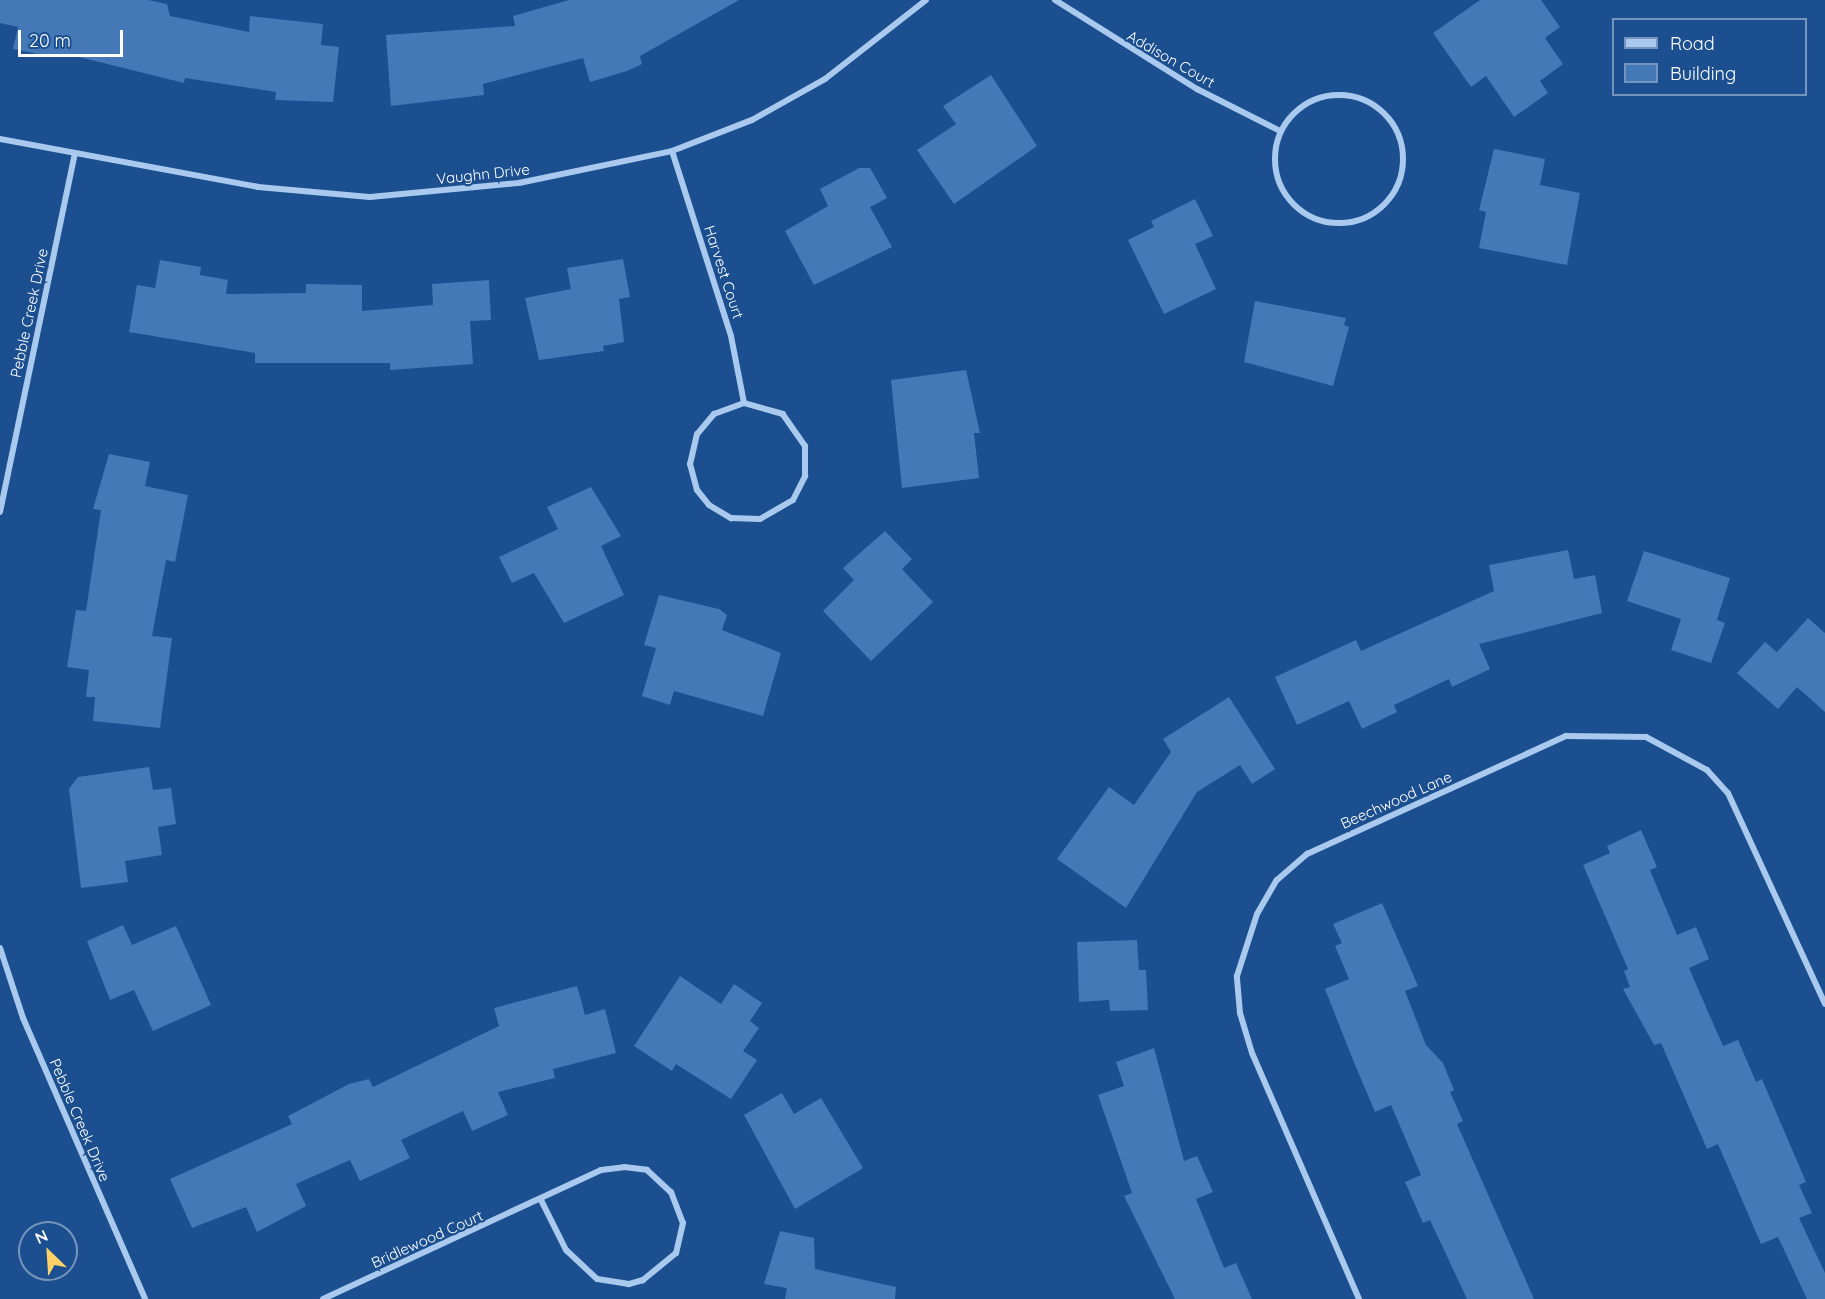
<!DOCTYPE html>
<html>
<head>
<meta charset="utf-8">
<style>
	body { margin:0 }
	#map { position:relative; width:1825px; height:1299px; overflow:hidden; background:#1b4f8f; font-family:Quicksand,sans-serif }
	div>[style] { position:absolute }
	.building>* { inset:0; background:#4478b7 }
	.street>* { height:6px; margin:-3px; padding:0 3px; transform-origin:3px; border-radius:3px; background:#a9c9ee }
	.street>.ring { margin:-3px; padding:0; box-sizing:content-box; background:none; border:6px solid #a9c9ee; border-radius:50% }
	span { translate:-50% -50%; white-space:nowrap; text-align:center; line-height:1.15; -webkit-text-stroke:4.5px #1b4f8f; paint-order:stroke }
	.street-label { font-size:15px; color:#fff }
	.legend { position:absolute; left:1612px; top:18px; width:195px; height:78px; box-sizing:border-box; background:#1b4f8f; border:2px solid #7695bc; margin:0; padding:8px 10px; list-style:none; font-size:18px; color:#fff }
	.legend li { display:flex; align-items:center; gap:12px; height:30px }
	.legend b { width:30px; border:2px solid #7695bc }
	.north { position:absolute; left:18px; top:1221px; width:60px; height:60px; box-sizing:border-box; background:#1b4f8f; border:2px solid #7695bc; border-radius:50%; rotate:335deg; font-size:16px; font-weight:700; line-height:24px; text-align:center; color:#fff }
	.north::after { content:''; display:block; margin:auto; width:21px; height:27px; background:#ffd166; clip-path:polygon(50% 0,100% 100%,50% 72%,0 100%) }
	.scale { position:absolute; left:18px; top:30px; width:105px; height:27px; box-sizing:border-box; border:3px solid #fff; border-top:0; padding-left:8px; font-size:18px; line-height:21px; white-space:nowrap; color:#fff; -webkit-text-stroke:4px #1b4f8f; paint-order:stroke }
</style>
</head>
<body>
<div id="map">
	<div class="building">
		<div style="clip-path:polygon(0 0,148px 0,167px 4px,170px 16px,249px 32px,250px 16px,323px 24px,321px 45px,339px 47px,333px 102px,275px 100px,276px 92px,185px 78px,184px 83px,71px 55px,54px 57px,13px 49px,18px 27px,0 23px)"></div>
		<div style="clip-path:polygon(569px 0,739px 0,640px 56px,642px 64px,627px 71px,590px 82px,583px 58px,483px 84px,484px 95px,391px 106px,386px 35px,515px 26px,513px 16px)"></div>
		<div style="clip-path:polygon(1480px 0,1541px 0,1560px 27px,1545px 38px,1563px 64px,1540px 81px,1548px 93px,1514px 117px,1486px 76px,1471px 87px,1433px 33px)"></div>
		<div style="clip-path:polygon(991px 75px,1037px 146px,954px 204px,917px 150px,956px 124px,943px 106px)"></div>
		<div style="clip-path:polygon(1494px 149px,1545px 159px,1540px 185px,1580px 193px,1567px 265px,1479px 248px,1486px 212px,1479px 210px)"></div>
		<div style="clip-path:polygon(859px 168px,870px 168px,887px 198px,870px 207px,892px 247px,814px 285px,785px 231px,828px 206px,820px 189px)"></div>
		<div style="clip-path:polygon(1195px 199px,1213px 236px,1195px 244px,1216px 289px,1164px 314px,1128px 240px,1154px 227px,1151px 221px)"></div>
		<div style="clip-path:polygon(623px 259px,630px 297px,619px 299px,624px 342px,603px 346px,604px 351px,539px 360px,525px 298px,571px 289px,567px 268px)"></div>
		<div style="clip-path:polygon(160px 260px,201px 267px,200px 275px,228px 280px,226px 294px,306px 293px,306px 284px,362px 285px,362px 311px,433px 305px,432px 284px,489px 280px,491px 320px,470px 321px,473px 364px,390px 370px,390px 363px,255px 363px,255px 353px,129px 332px,137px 285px,155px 288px)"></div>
		<div style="clip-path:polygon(1255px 301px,1346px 318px,1344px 325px,1349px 327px,1333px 386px,1244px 362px)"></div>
		<div style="clip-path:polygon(966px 370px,980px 433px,974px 433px,979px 478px,902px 488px,891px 380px)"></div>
		<div style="clip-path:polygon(109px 454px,150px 462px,145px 486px,188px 495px,175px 562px,166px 560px,152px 636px,172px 638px,160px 728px,93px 721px,95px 697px,86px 697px,89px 670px,67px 667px,76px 610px,86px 611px,101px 510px,93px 509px)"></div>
		<div style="clip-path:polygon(591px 487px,621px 536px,601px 546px,624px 595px,564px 623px,534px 573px,512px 583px,499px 557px,558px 529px,547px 507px)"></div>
		<div style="clip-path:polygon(885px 531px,912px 559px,902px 569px,933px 602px,871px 661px,823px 611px,854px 580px,843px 568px)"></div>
		<div style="clip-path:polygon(1568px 550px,1574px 579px,1595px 575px,1602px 613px,1479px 644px,1490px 669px,1452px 687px,1449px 679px,1394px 705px,1397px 712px,1362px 729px,1349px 701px,1297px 725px,1275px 677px,1356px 640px,1361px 651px,1494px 591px,1489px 565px)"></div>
		<div style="clip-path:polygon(1644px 551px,1730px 578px,1717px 620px,1725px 623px,1711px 663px,1671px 650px,1681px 619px,1627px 601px)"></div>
		<div style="clip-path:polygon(659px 595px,719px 609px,727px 615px,722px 630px,781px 653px,763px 716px,674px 691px,670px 705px,642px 696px,656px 648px,644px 645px)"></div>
		<div style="clip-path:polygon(1808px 618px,1825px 633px,1825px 712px,1797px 687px,1778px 709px,1737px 673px,1765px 642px,1777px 652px)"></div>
		<div style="clip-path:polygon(1229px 697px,1275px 769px,1252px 784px,1240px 765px,1197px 792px,1126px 908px,1057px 859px,1109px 787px,1134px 805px,1171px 752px,1163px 739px)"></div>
		<div style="clip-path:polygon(149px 767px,153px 790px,171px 788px,176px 824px,158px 827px,162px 855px,125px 861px,128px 882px,81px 888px,69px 789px,78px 777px)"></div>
		<div style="clip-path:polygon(1641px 830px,1657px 867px,1650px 870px,1677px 935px,1696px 927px,1709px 959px,1689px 968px,1723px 1046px,1738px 1040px,1756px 1082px,1762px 1079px,1806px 1182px,1799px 1185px,1812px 1213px,1799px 1218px,1825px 1273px,1825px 1299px,1807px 1299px,1778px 1237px,1761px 1244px,1718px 1144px,1707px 1149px,1661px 1043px,1654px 1045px,1623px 989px,1630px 987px,1624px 971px,1628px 969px,1583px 865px,1610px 853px,1607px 846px)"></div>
		<div style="clip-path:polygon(1382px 903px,1418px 986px,1405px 991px,1426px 1045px,1443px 1063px,1454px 1090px,1450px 1092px,1463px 1121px,1457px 1124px,1534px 1299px,1467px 1299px,1430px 1220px,1423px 1223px,1405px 1182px,1421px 1175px,1391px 1105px,1375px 1112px,1353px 1060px,1325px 989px,1349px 979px,1335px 946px,1342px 943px,1333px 924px)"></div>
		<div style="clip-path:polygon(123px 925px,132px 945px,176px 926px,211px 1005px,153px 1031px,134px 990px,110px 1000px,87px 941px)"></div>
		<div style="clip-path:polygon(1137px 940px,1139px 970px,1146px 970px,1148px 1010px,1110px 1011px,1109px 1000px,1079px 1002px,1077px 942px)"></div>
		<div style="clip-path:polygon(680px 976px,721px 1004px,734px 984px,762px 1003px,750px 1021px,759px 1028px,743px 1051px,757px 1060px,731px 1099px,676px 1064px,672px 1071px,634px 1046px)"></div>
		<div style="clip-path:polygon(577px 986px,585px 1015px,605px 1009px,616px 1053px,553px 1069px,555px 1078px,498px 1092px,508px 1115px,472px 1131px,463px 1111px,401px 1140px,410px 1158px,360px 1181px,350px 1160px,296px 1184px,306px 1206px,257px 1232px,246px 1207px,192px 1228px,170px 1179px,292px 1124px,288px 1116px,349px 1084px,369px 1079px,373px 1087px,499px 1026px,494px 1008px)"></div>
		<div style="clip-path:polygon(1154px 1048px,1184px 1161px,1197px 1156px,1213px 1192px,1196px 1199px,1224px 1268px,1236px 1263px,1252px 1299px,1175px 1299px,1124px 1196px,1132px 1193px,1098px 1095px,1124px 1086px,1116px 1062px)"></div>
		<div style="clip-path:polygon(782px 1093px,794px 1114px,821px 1098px,863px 1168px,795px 1209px,744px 1115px)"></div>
		<div style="clip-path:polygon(780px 1231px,814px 1238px,815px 1269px,896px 1287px,895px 1299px,785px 1299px,787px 1288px,764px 1284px)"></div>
	</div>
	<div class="street">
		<div style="left:1055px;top:0;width:168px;rotate:32.1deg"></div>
		<div style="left:1197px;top:89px;width:93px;rotate:26.8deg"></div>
		<div class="ring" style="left:1275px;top:95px;width:122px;height:122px"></div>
		<div style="left:0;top:139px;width:262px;rotate:10.5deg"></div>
		<div style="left:258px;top:187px;width:112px;rotate:5.1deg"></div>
		<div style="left:370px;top:197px;width:150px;rotate:-5.4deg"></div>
		<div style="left:519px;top:183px;width:156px;rotate:-11.8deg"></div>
		<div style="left:672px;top:151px;width:86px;rotate:-21.2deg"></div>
		<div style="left:752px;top:120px;width:84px;rotate:-29.3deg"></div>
		<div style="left:825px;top:79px;width:128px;rotate:-38deg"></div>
		<div style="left:672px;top:151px;width:194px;rotate:72.3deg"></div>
		<div style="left:731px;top:336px;width:68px;rotate:79deg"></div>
		<div style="left:744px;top:403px;width:32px;rotate:160deg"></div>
		<div style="left:714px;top:414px;width:26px;rotate:130deg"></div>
		<div style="left:697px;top:434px;width:31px;rotate:103deg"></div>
		<div style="left:690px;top:464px;width:27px;rotate:75deg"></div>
		<div style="left:697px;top:490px;width:19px;rotate:51deg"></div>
		<div style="left:709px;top:505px;width:26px;rotate:31deg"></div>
		<div style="left:731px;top:518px;width:29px;rotate:2deg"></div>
		<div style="left:760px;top:519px;width:38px;rotate:-30deg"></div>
		<div style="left:793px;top:500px;width:27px;rotate:-63deg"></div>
		<div style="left:805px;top:476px;width:30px;rotate:-90deg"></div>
		<div style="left:805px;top:446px;width:39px;rotate:-125deg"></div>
		<div style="left:783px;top:414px;width:41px;rotate:-164.2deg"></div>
		<div style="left:0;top:512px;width:366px;rotate:-78.2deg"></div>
		<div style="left:0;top:948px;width:74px;rotate:71.8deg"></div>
		<div style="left:23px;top:1018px;width:306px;rotate:66.5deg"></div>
		<div style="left:323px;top:1299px;width:306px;rotate:-24.9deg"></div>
		<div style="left:601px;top:1170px;width:23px;rotate:-7deg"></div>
		<div style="left:624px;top:1167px;width:23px;rotate:7deg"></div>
		<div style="left:647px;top:1170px;width:33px;rotate:43deg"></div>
		<div style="left:671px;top:1192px;width:33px;rotate:69deg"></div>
		<div style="left:683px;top:1223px;width:31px;rotate:103deg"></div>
		<div style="left:676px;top:1253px;width:43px;rotate:140.7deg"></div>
		<div style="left:643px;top:1280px;width:15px;rotate:164deg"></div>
		<div style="left:629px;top:1284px;width:32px;rotate:-171deg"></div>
		<div style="left:597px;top:1279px;width:42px;rotate:-136.9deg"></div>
		<div style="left:566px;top:1250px;width:56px;rotate:-116.6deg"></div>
		<div style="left:1359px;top:1299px;width:268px;rotate:-113.5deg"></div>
		<div style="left:1252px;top:1053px;width:42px;rotate:-106.7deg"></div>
		<div style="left:1240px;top:1013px;width:37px;rotate:-95deg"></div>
		<div style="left:1237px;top:976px;width:65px;rotate:-72.1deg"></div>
		<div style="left:1257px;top:914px;width:39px;rotate:-60deg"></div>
		<div style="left:1277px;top:880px;width:40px;rotate:-41deg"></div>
		<div style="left:1307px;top:854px;width:285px;rotate:-24.5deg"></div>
		<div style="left:1566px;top:736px;width:80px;rotate:0.7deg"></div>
		<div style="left:1646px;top:737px;width:69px;rotate:28.4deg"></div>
		<div style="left:1707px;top:770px;width:31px;rotate:48deg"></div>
		<div style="left:1728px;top:793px;width:232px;rotate:65.3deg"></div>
	</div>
	<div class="street-label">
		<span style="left:1171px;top:59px;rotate:30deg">Addison Court</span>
		<span style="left:483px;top:174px;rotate:-6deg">Vaughn Drive</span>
		<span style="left:724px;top:272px;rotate:72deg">Harvest Court</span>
		<span style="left:29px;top:313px;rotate:-78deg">Pebble Creek Drive</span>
		<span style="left:1396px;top:800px;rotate:-24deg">Beechwood Lane</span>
		<span style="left:80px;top:1120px;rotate:67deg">Pebble Creek Drive</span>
		<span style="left:427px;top:1239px;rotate:-24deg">Bridlewood Court</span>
	</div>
	<ul class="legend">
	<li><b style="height:8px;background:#a9c9ee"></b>Road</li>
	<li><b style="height:16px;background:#4478b7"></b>Building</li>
	</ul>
	<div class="north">N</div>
	<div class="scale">20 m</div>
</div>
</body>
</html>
